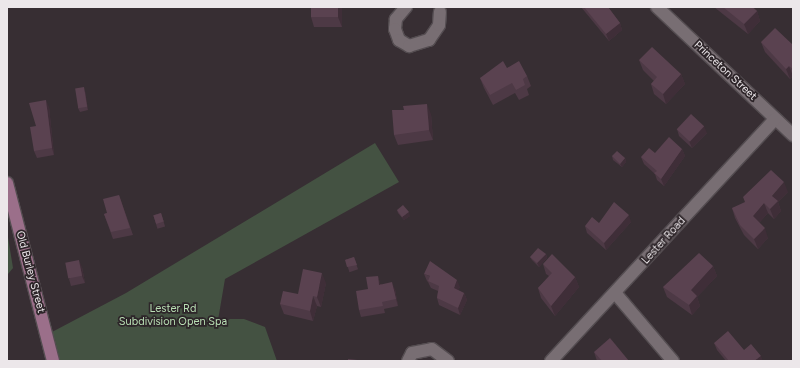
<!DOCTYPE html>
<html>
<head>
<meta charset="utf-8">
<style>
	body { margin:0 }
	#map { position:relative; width:800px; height:368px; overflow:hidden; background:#372e33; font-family:Figtree,sans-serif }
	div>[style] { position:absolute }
	.green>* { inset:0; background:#445242 }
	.roads { filter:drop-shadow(1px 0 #544d51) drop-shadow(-1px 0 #544d51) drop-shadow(0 1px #544d51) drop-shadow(0 -1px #544d51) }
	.minor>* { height:12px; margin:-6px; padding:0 6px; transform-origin:6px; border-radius:6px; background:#786e73 }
	.secondary>* { height:12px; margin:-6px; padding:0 6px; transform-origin:6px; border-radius:6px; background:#9b6f8a }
	.wall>* { inset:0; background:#4d3945; transform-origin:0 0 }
	.shaded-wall>* { inset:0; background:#3f2e38 }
	.building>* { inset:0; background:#5a4250; transform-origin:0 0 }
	span { translate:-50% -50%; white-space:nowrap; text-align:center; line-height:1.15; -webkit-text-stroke:3.5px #2d2529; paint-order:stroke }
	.street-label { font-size:11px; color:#ece7ea }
	.park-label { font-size:11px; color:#b9dfb4 }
	.frame { position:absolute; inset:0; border:8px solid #ece7ea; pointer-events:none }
</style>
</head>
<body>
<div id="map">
	<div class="green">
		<div style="clip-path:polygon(375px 143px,399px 182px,225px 279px,217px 326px,230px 319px,244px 319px,265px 327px,277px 361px,59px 361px,52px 332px,126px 293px)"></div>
		<div style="clip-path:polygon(7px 231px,13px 268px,8px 274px,7px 273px)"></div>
	</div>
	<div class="roads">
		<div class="minor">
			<div style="left:406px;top:7px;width:16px;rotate:130deg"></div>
			<div style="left:396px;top:19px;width:10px;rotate:96deg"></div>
			<div style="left:395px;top:29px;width:12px;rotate:70deg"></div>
			<div style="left:399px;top:40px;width:12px;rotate:31deg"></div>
			<div style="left:409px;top:46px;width:21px;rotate:-17deg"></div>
			<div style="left:429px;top:40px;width:18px;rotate:-56deg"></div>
			<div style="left:439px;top:25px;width:13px;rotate:-86deg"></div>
			<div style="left:657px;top:7px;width:187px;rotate:43.3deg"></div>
			<div style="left:616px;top:294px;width:88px;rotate:49.6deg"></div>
			<div style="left:408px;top:361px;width:9px;rotate:-63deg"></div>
			<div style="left:412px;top:353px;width:20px;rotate:-11deg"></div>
			<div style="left:432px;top:349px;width:20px;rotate:37deg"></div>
			<div style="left:551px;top:361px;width:330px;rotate:-47.2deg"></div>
		</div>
		<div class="secondary">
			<div style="left:7px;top:183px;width:184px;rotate:75.5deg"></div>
		</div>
	</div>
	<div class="wall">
		<div style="clip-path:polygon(342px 7px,342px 27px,314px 27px,311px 17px)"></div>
		<div style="clip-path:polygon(581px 7px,608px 7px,620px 23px,622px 30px,609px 41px)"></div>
		<div style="clip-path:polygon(714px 7px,753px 7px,757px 11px,760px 21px,748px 34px)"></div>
		<div style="clip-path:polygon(761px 42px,793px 45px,793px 76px,790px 79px,765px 52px)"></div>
		<div style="clip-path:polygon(639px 60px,681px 74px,685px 84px,666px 104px,654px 94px,651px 84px,654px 81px,643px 70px)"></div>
		<div style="clip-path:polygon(507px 68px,527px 76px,531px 86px,527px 89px,529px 95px,519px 100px,515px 93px,493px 105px,484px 88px,480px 78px)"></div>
		<div style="clip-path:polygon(85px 91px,88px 110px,80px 112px,78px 108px)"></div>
		<div style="clip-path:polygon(49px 107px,54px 155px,37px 158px,34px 151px,36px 126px)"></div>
		<div style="clip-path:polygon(431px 114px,433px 140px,398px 145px,394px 135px)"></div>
		<div style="clip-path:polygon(677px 129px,707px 133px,692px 148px,679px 136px)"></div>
		<div style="clip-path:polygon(682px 149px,685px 156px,664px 186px,657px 180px,655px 174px,644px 164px,641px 157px,655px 153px)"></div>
		<div style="clip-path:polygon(612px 156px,625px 158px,626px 162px,622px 167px,613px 160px)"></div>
		<div style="clip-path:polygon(788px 192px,778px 202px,781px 211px,774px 219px,768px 213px,759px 223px,768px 238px,758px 249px,744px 235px,735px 218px,732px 208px)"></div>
		<div style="clip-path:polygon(119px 195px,133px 235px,113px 239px,104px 214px,107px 213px)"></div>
		<div style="clip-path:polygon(397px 210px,410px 216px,404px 220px,398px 213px)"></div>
		<div style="left:161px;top:213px;width:14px;height:8px;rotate:73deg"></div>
		<div style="clip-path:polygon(631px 222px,606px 250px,587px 233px,585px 226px,599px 223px)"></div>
		<div style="clip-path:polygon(546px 254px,547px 258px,539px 267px,532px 260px,530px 257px)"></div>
		<div style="left:354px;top:257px;width:13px;height:9px;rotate:72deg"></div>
		<div style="clip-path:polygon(543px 264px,575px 277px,579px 287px,555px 316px,541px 298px,538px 288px,549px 276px,546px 274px)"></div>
		<div style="clip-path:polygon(713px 266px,717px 276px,697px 297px,700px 306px,692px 315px,667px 297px,663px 287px)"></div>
		<div style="clip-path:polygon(82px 267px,85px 283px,71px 286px,69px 279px)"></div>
		<div style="clip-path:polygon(424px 274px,460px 287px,458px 290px,464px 293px,467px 300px,460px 315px,439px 305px,437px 298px,438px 291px,431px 288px,428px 282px,427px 281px)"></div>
		<div style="clip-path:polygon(378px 276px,380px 284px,395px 289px,398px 306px,384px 309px,385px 313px,361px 317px,359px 310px)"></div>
		<div style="clip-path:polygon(326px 283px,321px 307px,317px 306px,313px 321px,284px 314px,280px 304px,298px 294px)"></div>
		<div style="clip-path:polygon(714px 343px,744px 350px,763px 361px,726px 361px,717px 350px)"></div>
		<div style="clip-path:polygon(594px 352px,629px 361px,597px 361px)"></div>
	</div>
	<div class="shaded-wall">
		<div style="clip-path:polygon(338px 7px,342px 7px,342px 27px,338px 17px)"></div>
		<div style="clip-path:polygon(757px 11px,760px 21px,748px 34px,744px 24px)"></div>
		<div style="clip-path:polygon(620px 23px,622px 30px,609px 41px,606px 34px)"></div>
		<div style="clip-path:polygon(789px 66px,793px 76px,790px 79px,786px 69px)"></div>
		<div style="clip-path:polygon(681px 74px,685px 84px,666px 104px,663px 94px)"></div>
		<div style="clip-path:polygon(84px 87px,85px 91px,88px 110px,87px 107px)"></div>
		<div style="clip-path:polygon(46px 100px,49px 107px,54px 155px,52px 148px)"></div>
		<div style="clip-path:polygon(427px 104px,431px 114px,433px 140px,429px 130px)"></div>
		<div style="clip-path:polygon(704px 126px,707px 133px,692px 148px,689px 141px)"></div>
		<div style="clip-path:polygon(682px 149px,685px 156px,664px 186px,661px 179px)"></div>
		<div style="clip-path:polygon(625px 158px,626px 162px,622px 167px,620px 164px)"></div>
		<div style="clip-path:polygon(784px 182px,788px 192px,778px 202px,781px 211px,774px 219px,770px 209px,772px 196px)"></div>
		<div style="clip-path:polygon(764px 203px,768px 213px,756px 226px,753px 216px)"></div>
		<div style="clip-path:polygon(409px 212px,410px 216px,404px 220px,402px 217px)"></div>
		<div style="clip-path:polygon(629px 215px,631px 222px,606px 250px,604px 243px)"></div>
		<div style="clip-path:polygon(765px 228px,768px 238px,758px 249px,754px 239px)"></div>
		<div style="clip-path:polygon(546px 254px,547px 258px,539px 267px,537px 263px)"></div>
		<div style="clip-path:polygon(79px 260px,82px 267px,85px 283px,82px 276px)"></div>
		<div style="clip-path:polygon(713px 266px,717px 276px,697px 297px,700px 306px,692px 315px,689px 305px,691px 290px)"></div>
		<div style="clip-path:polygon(322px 273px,326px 283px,321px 307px,317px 297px)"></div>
		<div style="clip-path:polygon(378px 276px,380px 283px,381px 292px,379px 285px)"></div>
		<div style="clip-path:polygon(575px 277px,579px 287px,555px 316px,551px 306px)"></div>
		<div style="clip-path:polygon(457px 280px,460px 287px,456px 295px,454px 288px)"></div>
		<div style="clip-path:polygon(392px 282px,395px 289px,398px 306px,396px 299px)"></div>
		<div style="clip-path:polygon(464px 293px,467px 300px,460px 315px,458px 308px)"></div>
		<div style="clip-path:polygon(313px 296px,317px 306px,313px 321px,310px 311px)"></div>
		<div style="clip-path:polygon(761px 356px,763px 361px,754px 361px)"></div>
	</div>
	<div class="building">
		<div style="left:311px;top:7px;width:27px;height:10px"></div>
		<div style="clip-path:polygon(584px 7px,608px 7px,620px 23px,606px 34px)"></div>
		<div style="clip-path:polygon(723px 7px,752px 7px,757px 11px,744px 24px)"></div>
		<div style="clip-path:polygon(775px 28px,793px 45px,793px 69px,789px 66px,786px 69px,761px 42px)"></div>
		<div style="clip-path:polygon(652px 47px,681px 74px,663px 94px,651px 84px,657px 77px,639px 60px)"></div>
		<div style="clip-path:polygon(503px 61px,507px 68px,519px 61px,527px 76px,523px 79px,525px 85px,516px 90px,512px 83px,490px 95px,480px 78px)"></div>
		<div style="left:84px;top:87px;width:20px;height:9px;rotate:81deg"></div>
		<div style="clip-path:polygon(46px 100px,52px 148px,34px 151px,30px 127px,36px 126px,29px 103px)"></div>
		<div style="clip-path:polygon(427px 104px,429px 130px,394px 135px,392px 110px,404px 110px,403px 106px)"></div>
		<div style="left:691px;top:114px;width:18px;height:21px;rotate:43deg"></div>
		<div style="clip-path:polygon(669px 137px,682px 149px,661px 179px,654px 173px,657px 171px,641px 157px,649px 148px,655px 153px)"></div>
		<div style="clip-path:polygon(617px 151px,625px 158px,620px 164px,612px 156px)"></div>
		<div style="clip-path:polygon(771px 170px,784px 182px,772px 196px,778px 201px,770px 209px,764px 203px,753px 216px,765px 228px,754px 239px,740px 225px,732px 208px,745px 202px,743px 197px)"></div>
		<div style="clip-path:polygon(119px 195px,130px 228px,111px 232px,104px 214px,107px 213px,103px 199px)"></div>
		<div style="clip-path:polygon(614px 202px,629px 215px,604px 243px,585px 226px,592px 217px,599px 223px)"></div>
		<div style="clip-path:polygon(403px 205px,409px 212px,402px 217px,397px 210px)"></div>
		<div style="left:161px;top:213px;width:9px;height:8px;rotate:72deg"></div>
		<div style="clip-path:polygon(538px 248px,546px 254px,537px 263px,530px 257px)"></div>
		<div style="clip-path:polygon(699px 253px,713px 266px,691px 290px,697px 296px,689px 305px,663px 287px)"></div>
		<div style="clip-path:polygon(552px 254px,575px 277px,551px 306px,538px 288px,552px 273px,543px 264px)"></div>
		<div style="clip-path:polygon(354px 257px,357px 265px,347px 267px,345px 260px)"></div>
		<div style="left:79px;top:260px;width:16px;height:14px;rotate:79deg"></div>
		<div style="clip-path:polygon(430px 261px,457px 280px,454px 288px,464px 293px,458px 308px,437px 298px,439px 286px,428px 281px,430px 276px,424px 274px)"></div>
		<div style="clip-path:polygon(303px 269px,322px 273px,317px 297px,313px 296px,310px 311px,280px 304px,283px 291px,298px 294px)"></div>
		<div style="clip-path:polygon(378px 276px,379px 285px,392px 282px,396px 299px,382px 302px,383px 306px,359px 310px,356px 291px,368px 289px,366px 277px)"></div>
		<div style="clip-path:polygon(728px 331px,744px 350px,751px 344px,761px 356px,754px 361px,729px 361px,714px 343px)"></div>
		<div style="clip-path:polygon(610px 338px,629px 361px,602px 361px,594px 352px)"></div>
		<div style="clip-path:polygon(348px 359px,367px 361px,348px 361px)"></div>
	</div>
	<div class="street-label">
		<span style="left:725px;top:71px;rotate:43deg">Princeton Street</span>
		<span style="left:664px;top:241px;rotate:-48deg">Lester Road</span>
		<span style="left:30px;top:272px;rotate:75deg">Old Burley Street</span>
	</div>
	<div class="park-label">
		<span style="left:173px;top:316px">Lester Rd<br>Subdivision Open Spa</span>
	</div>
	<div class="frame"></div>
</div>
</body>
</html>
